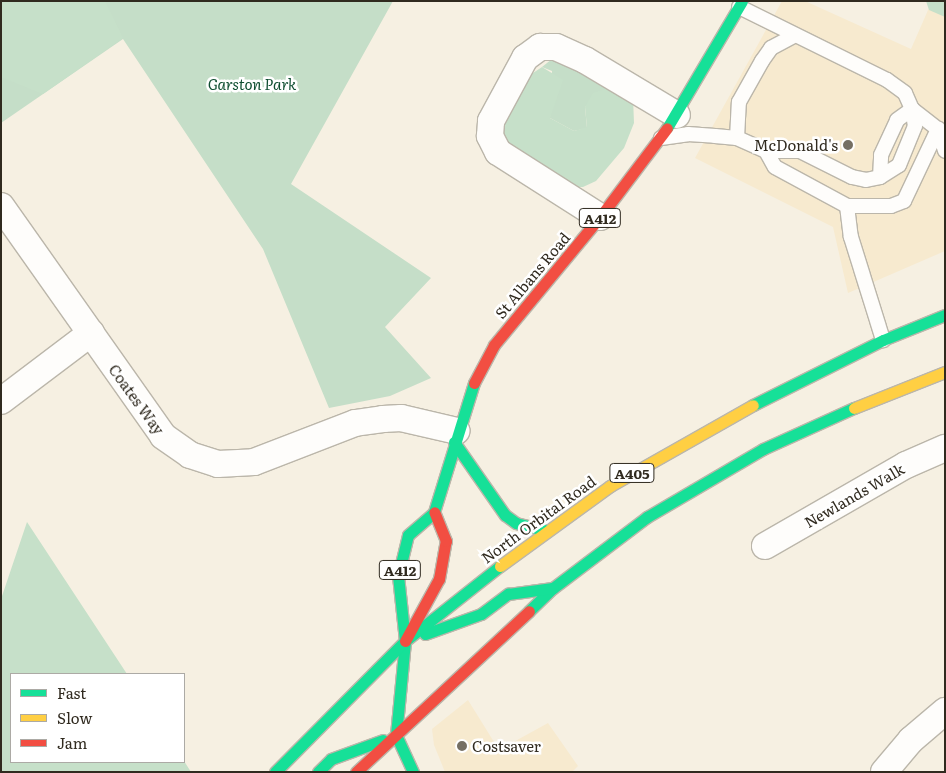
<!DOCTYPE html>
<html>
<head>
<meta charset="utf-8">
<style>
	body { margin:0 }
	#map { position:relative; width:946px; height:773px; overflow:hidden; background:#f6f0e2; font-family:Literata,serif }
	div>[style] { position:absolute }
	.built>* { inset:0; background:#f7eacf }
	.green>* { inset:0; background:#c5dec8 }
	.forest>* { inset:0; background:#c6e0c9 }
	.roads { filter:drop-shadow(1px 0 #bbb6aa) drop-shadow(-1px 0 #bbb6aa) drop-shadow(0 1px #bbb6aa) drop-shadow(0 -1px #bbb6aa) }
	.lane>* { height:14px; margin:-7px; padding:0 7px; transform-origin:7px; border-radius:7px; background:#fefdfb }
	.street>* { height:26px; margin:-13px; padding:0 13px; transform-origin:13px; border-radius:13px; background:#fefdfb }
	.fast>* { height:11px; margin:-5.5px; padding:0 5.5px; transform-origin:5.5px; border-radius:5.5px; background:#16e098 }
	.slow>* { height:11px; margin:-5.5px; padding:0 5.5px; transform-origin:5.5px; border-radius:5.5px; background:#ffcf43 }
	.jam>* { height:11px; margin:-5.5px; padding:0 5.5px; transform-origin:5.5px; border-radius:5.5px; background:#f24e42 }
	.dots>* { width:14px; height:14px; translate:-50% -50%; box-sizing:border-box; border:2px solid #fff; border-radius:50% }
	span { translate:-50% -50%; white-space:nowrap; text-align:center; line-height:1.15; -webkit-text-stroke:5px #fff; paint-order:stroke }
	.shield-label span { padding:1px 4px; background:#fff; border:1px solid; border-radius:4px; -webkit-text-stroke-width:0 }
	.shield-label { font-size:14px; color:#302a1f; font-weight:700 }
	.park-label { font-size:15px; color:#0f4e31; font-style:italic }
	.poi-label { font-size:15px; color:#302a1f }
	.right { translate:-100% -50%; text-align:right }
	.left { translate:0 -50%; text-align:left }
	.street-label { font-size:15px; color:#302a1f }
	.frame { position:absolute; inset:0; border:2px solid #302a1f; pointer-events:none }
	.legend { position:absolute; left:10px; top:673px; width:175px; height:90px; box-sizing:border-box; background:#fff; border:1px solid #acaaa5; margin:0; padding:6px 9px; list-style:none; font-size:15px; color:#302a1f }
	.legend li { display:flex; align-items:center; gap:10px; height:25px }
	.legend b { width:25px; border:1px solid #acaaa5 }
</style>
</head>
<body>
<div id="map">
	<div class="built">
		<div style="clip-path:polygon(782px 1px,805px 1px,911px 49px,932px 1px,945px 1px,945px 251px,848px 293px,833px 227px,695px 158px)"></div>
		<div style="clip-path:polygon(468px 700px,499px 750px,548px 723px,578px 766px,572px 772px,445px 772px,434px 745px,432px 729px)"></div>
	</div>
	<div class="green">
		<div style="clip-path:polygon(1px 1px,393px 1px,291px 184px,431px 278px,385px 327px,431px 378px,390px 396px,329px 408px,263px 249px,123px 39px,1px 123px)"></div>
		<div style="clip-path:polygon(552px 59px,613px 87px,585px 107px,587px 128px,574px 131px,550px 118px,552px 71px,542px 67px)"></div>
	</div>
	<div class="forest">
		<div style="clip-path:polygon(1px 1px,105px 1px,123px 38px,43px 94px,1px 77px)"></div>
		<div style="clip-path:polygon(926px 1px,945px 1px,945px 17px,929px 10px)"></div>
		<div style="clip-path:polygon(542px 67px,563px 80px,550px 118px,574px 131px,587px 127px,585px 107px,593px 93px,613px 87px,633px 97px,634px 123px,624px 148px,596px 181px,583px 187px,563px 187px,506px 143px,502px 121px,533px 73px)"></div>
		<div style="clip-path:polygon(27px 522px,127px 674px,11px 674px,11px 762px,184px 761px,191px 772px,1px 772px,1px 599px)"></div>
	</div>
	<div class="roads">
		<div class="lane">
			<div style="left:912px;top:109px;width:33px;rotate:38deg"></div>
			<div style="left:938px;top:129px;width:23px;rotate:72deg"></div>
			<div style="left:661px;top:138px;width:27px;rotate:-8deg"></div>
			<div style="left:688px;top:134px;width:27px;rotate:4deg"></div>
			<div style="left:715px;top:136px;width:22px;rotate:5deg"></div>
			<div style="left:737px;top:138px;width:32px;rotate:24deg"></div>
			<div style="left:766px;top:151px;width:34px"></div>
			<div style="left:800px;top:151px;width:58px;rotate:26.6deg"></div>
			<div style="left:852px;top:177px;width:14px;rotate:12deg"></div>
			<div style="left:866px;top:180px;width:14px;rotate:-12deg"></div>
			<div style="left:880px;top:177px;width:22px;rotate:-32deg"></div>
			<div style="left:899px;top:165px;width:42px;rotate:-67.7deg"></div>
			<div style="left:915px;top:126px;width:17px;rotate:-100deg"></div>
			<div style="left:912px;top:109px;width:17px;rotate:-114deg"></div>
			<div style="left:905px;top:93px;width:22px;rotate:-144deg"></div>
			<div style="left:887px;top:80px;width:165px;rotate:-153.7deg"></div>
			<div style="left:737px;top:138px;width:36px;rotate:-87deg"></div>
			<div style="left:739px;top:102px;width:47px;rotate:-60.7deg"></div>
			<div style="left:762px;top:61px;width:16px;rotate:-55deg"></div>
			<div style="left:771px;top:48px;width:27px;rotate:-28deg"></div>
			<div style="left:766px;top:151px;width:18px;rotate:61deg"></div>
			<div style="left:775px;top:167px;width:82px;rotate:28.4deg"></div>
			<div style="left:847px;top:206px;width:44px"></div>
			<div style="left:891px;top:206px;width:14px;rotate:-21deg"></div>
			<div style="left:904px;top:201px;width:80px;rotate:-64.7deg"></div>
			<div style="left:880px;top:177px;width:22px;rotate:-87deg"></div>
			<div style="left:881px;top:155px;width:38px;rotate:-65deg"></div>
			<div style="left:897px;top:120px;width:19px;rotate:-36deg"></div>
			<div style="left:847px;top:206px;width:31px;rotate:83deg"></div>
			<div style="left:851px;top:237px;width:108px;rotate:72.7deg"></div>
		</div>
		<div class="street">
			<div style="left:1px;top:206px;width:281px;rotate:54.8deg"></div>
			<div style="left:163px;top:436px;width:33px;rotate:35deg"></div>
			<div style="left:190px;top:455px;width:29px;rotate:18deg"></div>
			<div style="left:218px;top:464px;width:36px;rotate:-3deg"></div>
			<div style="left:254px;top:462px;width:108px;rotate:-21.1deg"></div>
			<div style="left:355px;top:423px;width:28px;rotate:-8deg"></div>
			<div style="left:383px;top:419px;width:18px;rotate:-3deg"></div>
			<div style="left:401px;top:418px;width:57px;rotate:13.1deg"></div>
			<div style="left:600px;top:217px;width:121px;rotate:-147.5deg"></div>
			<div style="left:498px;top:152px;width:18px;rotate:-117deg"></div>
			<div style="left:490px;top:136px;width:15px;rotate:-86deg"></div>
			<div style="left:491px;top:121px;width:72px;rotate:-61.6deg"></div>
			<div style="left:525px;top:58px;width:19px;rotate:-36deg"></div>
			<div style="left:540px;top:47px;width:16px"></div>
			<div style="left:556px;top:47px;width:32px;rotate:24deg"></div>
			<div style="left:585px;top:60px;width:107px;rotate:30.9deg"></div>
			<div style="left:1px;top:401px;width:113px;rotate:-37.1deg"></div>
			<div style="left:765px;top:546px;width:163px;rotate:-29.9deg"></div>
			<div style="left:906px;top:465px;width:43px;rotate:-23.6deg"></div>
			<div style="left:884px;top:772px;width:42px;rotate:-49.8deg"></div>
			<div style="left:911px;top:740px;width:45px;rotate:-40.5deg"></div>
		</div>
		<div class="fast">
			<div style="left:667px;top:128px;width:147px;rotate:-59.4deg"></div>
			<div style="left:753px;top:405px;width:145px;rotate:-26.6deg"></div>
			<div style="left:883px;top:340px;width:67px;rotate:-22deg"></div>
			<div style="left:454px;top:442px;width:89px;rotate:55.1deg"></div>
			<div style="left:505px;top:515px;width:14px;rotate:36deg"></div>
			<div style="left:516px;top:523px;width:30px;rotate:14deg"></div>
			<div style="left:529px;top:611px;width:33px;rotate:-44deg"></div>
			<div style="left:553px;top:588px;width:118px;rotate:-37.1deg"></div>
			<div style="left:647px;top:517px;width:134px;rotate:-30.4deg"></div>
			<div style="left:763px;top:449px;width:100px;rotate:-24.3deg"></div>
			<div style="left:425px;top:634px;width:59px;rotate:-19.7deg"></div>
			<div style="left:481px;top:614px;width:34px;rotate:-37deg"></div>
			<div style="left:508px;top:594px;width:45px;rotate:-7.6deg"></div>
			<div style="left:396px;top:735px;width:41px;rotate:65.3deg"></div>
			<div style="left:396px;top:735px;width:94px;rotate:-84.5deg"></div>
			<div style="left:405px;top:641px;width:65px;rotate:-96.1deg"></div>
			<div style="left:398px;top:576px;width:42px;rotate:-76.3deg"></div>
			<div style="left:408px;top:535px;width:35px;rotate:-41deg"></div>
			<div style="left:434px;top:512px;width:135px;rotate:-72.8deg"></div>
			<div style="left:275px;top:772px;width:185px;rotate:-45.2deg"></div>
			<div style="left:405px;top:641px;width:121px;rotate:-38.3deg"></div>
			<div style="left:318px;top:772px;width:18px;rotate:-45deg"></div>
			<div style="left:331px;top:759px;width:55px;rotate:-20.1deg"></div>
		</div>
		<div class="slow">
			<div style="left:854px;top:408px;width:98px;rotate:-21.6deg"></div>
			<div style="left:500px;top:566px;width:136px;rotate:-36deg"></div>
			<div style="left:610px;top:486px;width:164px;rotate:-29.5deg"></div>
		</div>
		<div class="jam">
			<div style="left:474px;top:383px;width:43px;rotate:-62.2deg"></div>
			<div style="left:494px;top:345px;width:166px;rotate:-50.4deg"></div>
			<div style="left:600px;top:217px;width:111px;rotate:-53deg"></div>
			<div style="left:405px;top:641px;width:71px;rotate:-61.3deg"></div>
			<div style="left:439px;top:579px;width:39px;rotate:-80deg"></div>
			<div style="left:446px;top:541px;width:31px;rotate:-112deg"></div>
			<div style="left:356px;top:772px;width:236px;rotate:-42.9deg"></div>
		</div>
	</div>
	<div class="dots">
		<div style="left:848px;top:145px;background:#756f63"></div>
		<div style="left:462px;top:746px;background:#756f63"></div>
	</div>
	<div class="shield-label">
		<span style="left:600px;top:218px">A412</span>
		<span style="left:632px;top:473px">A405</span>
		<span style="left:400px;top:570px">A412</span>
	</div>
	<div class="park-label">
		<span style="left:252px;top:84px">Garston Park</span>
	</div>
	<div class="poi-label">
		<span class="right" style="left:838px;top:145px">McDonald's</span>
		<span class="left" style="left:472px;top:746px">Costsaver</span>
	</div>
	<div class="street-label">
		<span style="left:532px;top:275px;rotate:-50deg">St Albans Road</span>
		<span style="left:137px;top:399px;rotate:54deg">Coates Way</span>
		<span style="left:854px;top:495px;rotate:-30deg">Newlands Walk</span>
		<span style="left:538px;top:519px;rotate:-36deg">North Orbital Road</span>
	</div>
	<div class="frame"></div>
	<ul class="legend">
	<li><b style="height:6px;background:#16e098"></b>Fast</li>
	<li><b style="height:6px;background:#ffcf43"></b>Slow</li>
	<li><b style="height:6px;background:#f24e42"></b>Jam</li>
	</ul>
</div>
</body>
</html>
